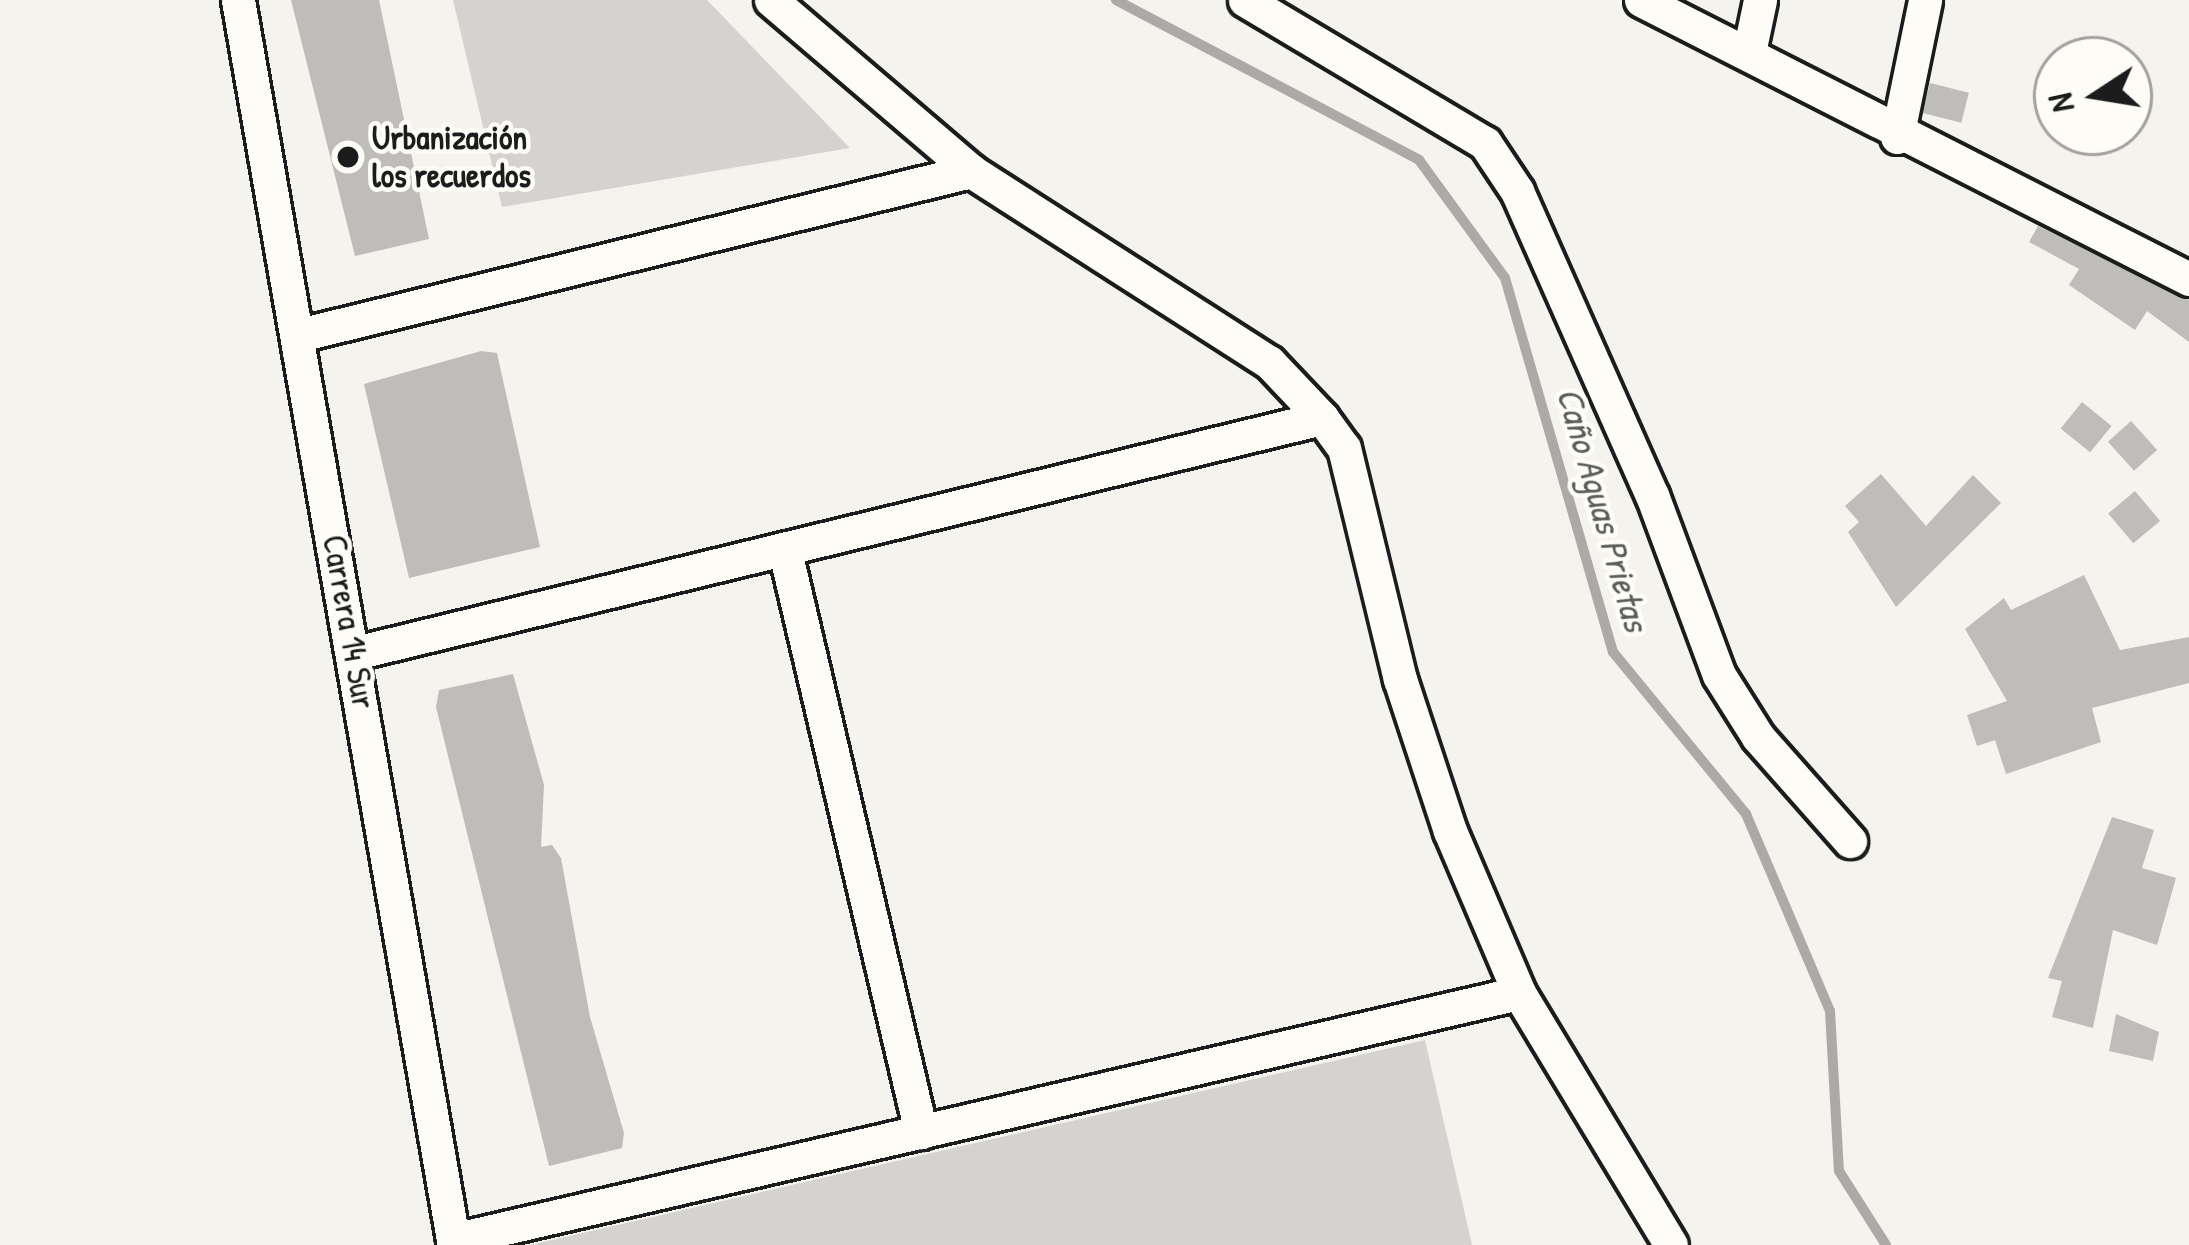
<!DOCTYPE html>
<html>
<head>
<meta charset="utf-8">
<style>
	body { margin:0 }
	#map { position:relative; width:2189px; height:1245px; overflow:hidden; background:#f4f3ee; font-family:"Patrick Hand",sans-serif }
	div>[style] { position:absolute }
	.green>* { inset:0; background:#d4d3cf }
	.stream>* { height:10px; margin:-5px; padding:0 5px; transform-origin:5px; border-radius:5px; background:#abaaa6 }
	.building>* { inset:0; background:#bebdba; transform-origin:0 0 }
	.roads { filter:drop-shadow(3px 0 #1c1c1c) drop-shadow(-3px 0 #1c1c1c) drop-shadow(0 3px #1c1c1c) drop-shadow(0 -3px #1c1c1c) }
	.minor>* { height:33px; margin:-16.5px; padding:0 16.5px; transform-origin:16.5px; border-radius:16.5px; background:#fdfcf7 }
	.dots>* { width:33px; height:33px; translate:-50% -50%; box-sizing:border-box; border:6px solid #fdfcf7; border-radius:50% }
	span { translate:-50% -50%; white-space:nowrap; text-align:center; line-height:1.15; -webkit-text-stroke:9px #fdfcf7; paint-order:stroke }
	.poi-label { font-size:33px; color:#1c1c1c; font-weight:700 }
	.left { translate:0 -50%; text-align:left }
	.street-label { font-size:33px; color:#1c1c1c }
	.water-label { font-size:36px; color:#5c5c5a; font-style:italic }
	.north { position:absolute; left:2033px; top:36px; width:120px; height:120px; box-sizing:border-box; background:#fdfcf7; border:3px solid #a3a29f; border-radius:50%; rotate:258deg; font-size:33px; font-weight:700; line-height:48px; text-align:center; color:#1c1c1c }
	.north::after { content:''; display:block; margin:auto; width:42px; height:54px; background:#1c1c1c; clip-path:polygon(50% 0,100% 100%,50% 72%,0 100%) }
</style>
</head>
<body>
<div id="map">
	<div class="green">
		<div style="clip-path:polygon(453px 0,707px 0,850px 148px,502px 207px)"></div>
		<div style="clip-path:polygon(1425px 1040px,1472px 1245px,530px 1245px)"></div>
	</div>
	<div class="stream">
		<div style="left:1116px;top:0;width:343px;rotate:27.8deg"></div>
		<div style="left:1419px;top:160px;width:146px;rotate:53.9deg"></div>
		<div style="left:1505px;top:278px;width:389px;rotate:73.9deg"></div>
		<div style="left:1613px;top:652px;width:210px;rotate:50.6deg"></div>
		<div style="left:1746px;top:814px;width:214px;rotate:66.9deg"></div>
		<div style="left:1830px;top:1011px;width:160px;rotate:86.8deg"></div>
		<div style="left:1839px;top:1171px;width:88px;rotate:57.6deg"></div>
	</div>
	<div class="building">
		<div style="clip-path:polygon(291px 0,379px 0,429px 239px,355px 256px)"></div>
		<div style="left:1930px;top:83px;width:40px;height:31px;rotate:14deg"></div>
		<div style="clip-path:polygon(2038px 226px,2189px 300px,2189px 342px,2147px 311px,2135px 330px,2069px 285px,2079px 269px,2029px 242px)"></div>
		<div style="clip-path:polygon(481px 351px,497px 353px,540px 547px,409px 578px,364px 384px)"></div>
		<div style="left:2082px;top:402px;width:38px;height:34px;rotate:39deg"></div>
		<div style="left:2131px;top:421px;width:39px;height:31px;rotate:48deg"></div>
		<div style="clip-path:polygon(1881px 474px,1926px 526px,1973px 475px,2001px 503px,1896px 607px,1848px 532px,1859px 522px,1845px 506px)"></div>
		<div style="left:2135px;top:491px;width:39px;height:35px;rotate:50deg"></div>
		<div style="clip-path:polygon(2084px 575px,2120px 650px,2189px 637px,2189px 683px,2092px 708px,2101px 742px,2006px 774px,1995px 740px,1977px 746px,1967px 715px,2007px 701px,1965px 629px,2004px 598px,2011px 610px)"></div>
		<div style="clip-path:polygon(513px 674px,544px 785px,541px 847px,552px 845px,561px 858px,590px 1017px,624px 1133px,622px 1148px,549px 1166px,436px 707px,439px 690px)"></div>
		<div style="clip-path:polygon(2112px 817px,2154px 830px,2142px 868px,2176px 878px,2157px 945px,2113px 930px,2093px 1028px,2052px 1017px,2062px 981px,2048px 978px)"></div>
		<div style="clip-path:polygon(2116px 1014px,2159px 1032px,2153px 1061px,2109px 1051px)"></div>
	</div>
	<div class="roads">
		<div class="minor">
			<div style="left:238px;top:0;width:1264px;rotate:80.16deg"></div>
			<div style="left:771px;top:0;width:263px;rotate:40.5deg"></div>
			<div style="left:971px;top:171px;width:354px;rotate:32.7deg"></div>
			<div style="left:1269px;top:362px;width:77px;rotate:46.6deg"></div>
			<div style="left:1322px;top:418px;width:37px;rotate:54deg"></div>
			<div style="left:1344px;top:448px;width:238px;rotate:76.4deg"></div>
			<div style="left:1400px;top:679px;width:160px;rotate:71.8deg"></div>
			<div style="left:1450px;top:831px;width:176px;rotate:66.9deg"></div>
			<div style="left:1519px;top:993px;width:294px;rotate:58.9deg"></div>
			<div style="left:1245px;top:0;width:279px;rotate:30.8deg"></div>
			<div style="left:1485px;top:143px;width:58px;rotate:56.3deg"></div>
			<div style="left:1517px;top:191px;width:333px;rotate:66.1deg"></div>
			<div style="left:1652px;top:495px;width:192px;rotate:69.6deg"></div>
			<div style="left:1719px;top:675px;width:73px;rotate:57.8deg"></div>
			<div style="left:1758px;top:737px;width:139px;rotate:48.5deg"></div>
			<div style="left:1641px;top:0;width:615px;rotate:26.98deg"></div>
			<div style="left:1750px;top:48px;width:49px;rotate:-78.2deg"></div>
			<div style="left:1897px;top:137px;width:140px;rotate:-78.4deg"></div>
			<div style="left:299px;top:335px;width:692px;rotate:-13.71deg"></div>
			<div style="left:785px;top:551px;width:597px;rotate:76.83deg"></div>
			<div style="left:355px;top:653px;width:995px;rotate:-13.66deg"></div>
			<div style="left:453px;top:1240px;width:1094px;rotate:-13.05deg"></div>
		</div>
	</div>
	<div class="dots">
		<div style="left:348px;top:157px;background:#1c1c1c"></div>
	</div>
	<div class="poi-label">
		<span class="left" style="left:372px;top:157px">Urbanización<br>los recuerdos</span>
	</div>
	<div class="street-label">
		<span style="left:349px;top:622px;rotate:80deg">Carrera 14 Sur</span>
	</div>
	<div class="water-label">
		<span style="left:1604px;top:509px;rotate:74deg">Caño Aguas Prietas</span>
	</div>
	<div class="north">N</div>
</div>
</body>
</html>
